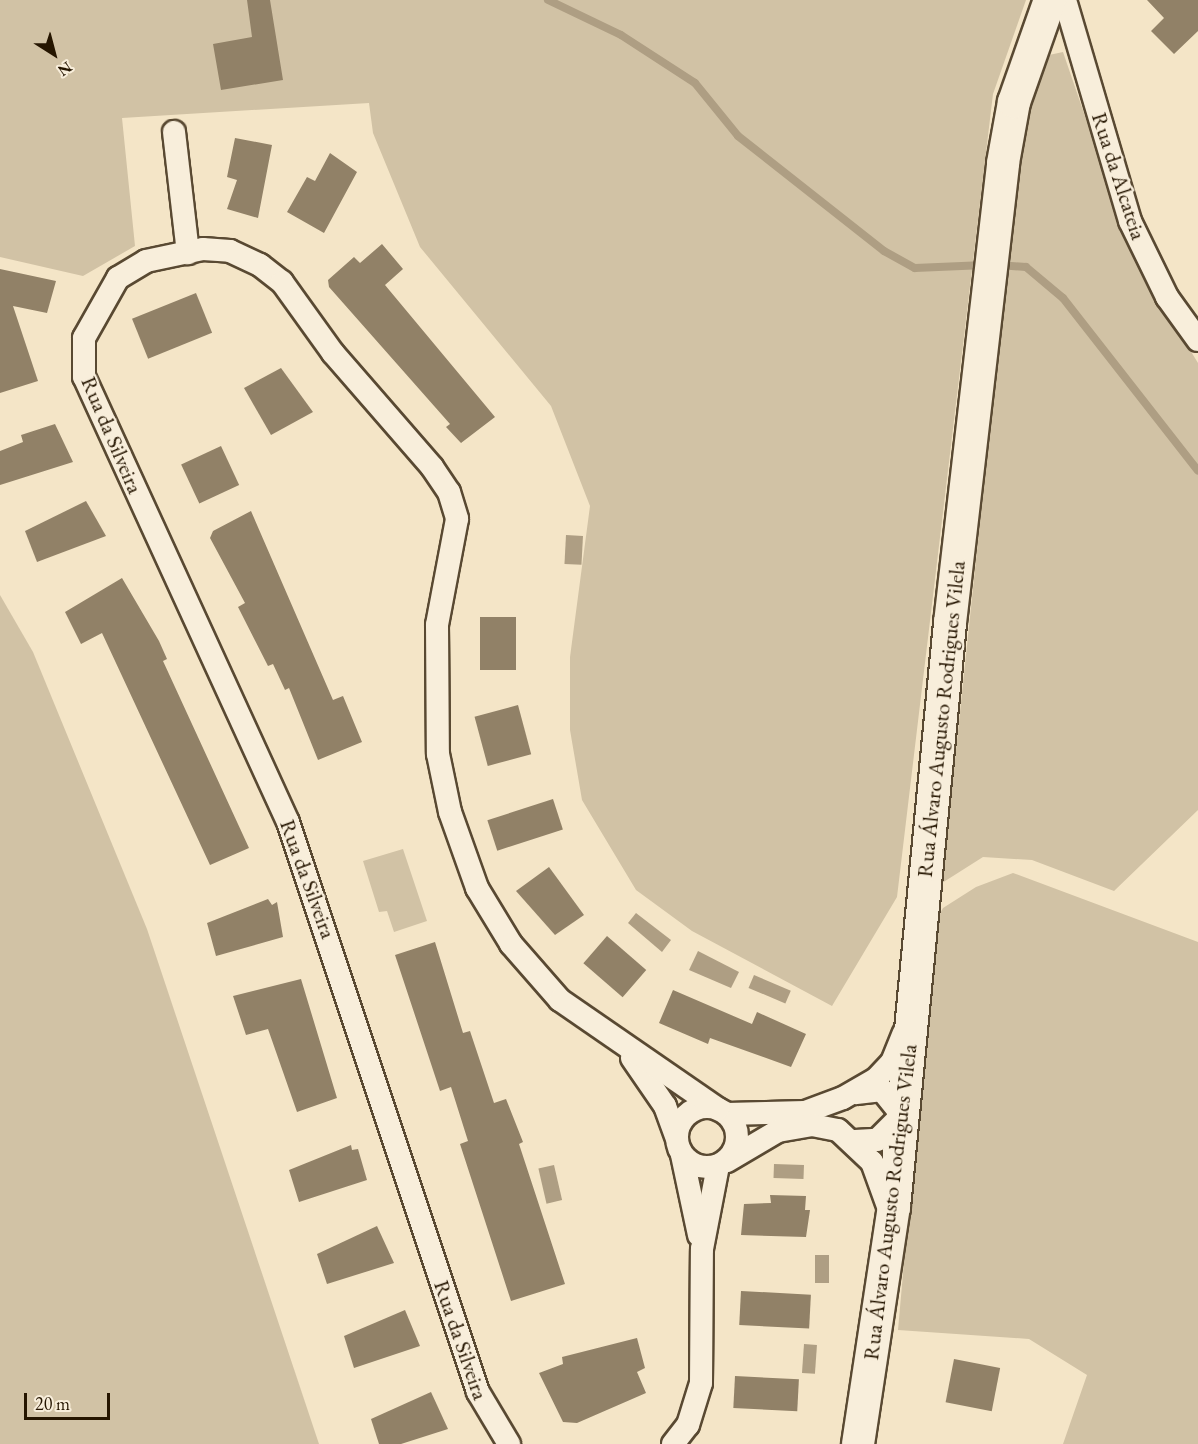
<!DOCTYPE html>
<html>
<head>
<meta charset="utf-8">
<style>
	body { margin:0 }
	#map { position:relative; width:1198px; height:1444px; overflow:hidden; background:#f4e5c7; font-family:"EB Garamond",serif }
	div>[style] { position:absolute }
	.green>* { inset:0; background:#d1c2a5 }
	.water>* { inset:0; background:#ae9e83; transform-origin:0 0 }
	.stream>* { height:8px; margin:-4px; padding:0 4px; transform-origin:4px; border-radius:4px; background:#ae9e83 }
	.building>* { inset:0; background:#918167; transform-origin:0 0 }
	.roads { filter:drop-shadow(2px 0 #594932) drop-shadow(-2px 0 #594932) drop-shadow(0 2px #594932) drop-shadow(0 -2px #594932) }
	.minor>* { height:22px; margin:-11px; padding:0 11px; transform-origin:11px; border-radius:11px; background:#f8eedb }
	.minor>.ring { margin:-11px; padding:0; box-sizing:content-box; background:none; border:22px solid #f8eedb; border-radius:50% }
	.secondary>* { height:32px; margin:-16px; padding:0 16px; transform-origin:16px; border-radius:16px; background:#f8eedb }
	span { translate:-50% -50%; white-space:nowrap; text-align:center; line-height:1.15; -webkit-text-stroke:4.5px #f8eedb; paint-order:stroke }
	.street-label { font-size:22px; color:#251500 }
	.north { position:absolute; left:24px; top:24px; width:60px; height:60px; -webkit-text-stroke:4px #f8eedb; paint-order:stroke; rotate:144deg; font-size:16px; font-weight:700; line-height:24px; text-align:center; color:#251500 }
	.north::after { content:''; display:block; margin:auto; width:21px; height:27px; background:#251500; clip-path:polygon(50% 0,100% 100%,50% 72%,0 100%) }
	.scale { position:absolute; left:24px; top:1393px; width:86px; height:27px; box-sizing:border-box; border:3px solid #251500; border-top:0; padding-left:8px; font-size:18px; line-height:21px; white-space:nowrap; color:#251500; -webkit-text-stroke:4px #f8eedb; paint-order:stroke }
</style>
</head>
<body>
<div id="map">
	<div class="green">
		<div style="clip-path:polygon(0 0,1026px 0,993px 94px,897px 897px,832px 1006px,692px 931px,636px 890px,582px 800px,570px 730px,570px 657px,590px 506px,551px 406px,420px 247px,373px 133px,369px 103px,122px 118px,135px 246px,83px 276px,0 257px)"></div>
		<div style="clip-path:polygon(1063px 52px,1134px 259px,1198px 363px,1198px 810px,1114px 891px,1032px 860px,983px 857px,942px 883px,1010px 237px,1035px 73px,1049px 55px)"></div>
		<div style="clip-path:polygon(0 595px,33px 652px,147px 929px,319px 1444px,0 1444px)"></div>
		<div style="clip-path:polygon(403px 849px,427px 921px,394px 932px,387px 911px,379px 912px,363px 861px)"></div>
		<div style="clip-path:polygon(1013px 873px,1198px 942px,1198px 1444px,1063px 1444px,1087px 1375px,1029px 1339px,898px 1330px,934px 925px,943px 908px,976px 887px)"></div>
	</div>
	<div class="water">
		<div style="left:566px;top:535px;width:17px;height:29px;rotate:3deg"></div>
		<div style="clip-path:polygon(636px 913px,671px 940px,662px 952px,628px 923px)"></div>
		<div style="clip-path:polygon(698px 951px,739px 972px,731px 988px,689px 970px)"></div>
		<div style="left:754px;top:975px;width:40px;height:14px;rotate:23deg"></div>
		<div style="left:774px;top:1164px;width:30px;height:14px;rotate:2deg"></div>
		<div style="left:554px;top:1165px;width:36px;height:16px;rotate:77deg"></div>
		<div style="left:815px;top:1255px;width:14px;height:28px"></div>
		<div style="left:804px;top:1344px;width:13px;height:29px;rotate:4deg"></div>
	</div>
	<div class="stream">
		<div style="left:548px;top:0;width:81px;rotate:25.6deg"></div>
		<div style="left:621px;top:35px;width:88px;rotate:33deg"></div>
		<div style="left:695px;top:83px;width:68px;rotate:50.9deg"></div>
		<div style="left:738px;top:136px;width:186px;rotate:38.2deg"></div>
		<div style="left:884px;top:251px;width:35px;rotate:29deg"></div>
		<div style="left:915px;top:268px;width:70px;rotate:-2.5deg"></div>
		<div style="left:998px;top:265px;width:28px;rotate:4deg"></div>
		<div style="left:1026px;top:267px;width:48px;rotate:40deg"></div>
		<div style="left:1063px;top:298px;width:219px;rotate:52deg"></div>
	</div>
	<div class="building">
		<div style="clip-path:polygon(247px 0,270px 0,283px 80px,221px 90px,213px 44px,252px 37px)"></div>
		<div style="clip-path:polygon(1147px 0,1198px 0,1198px 31px,1174px 54px,1151px 31px,1164px 18px)"></div>
		<div style="clip-path:polygon(235px 138px,272px 145px,258px 218px,227px 209px,237px 180px,227px 177px)"></div>
		<div style="clip-path:polygon(330px 153px,357px 172px,324px 233px,287px 212px,307px 177px,315px 181px)"></div>
		<div style="clip-path:polygon(382px 244px,403px 269px,385px 285px,495px 417px,461px 443px,446px 427px,450px 424px,329px 287px,328px 280px,354px 257px,360px 263px)"></div>
		<div style="clip-path:polygon(0 269px,56px 281px,47px 313px,13px 306px,38px 381px,0 393px)"></div>
		<div style="left:196px;top:293px;width:43px;height:69px;rotate:68deg"></div>
		<div style="clip-path:polygon(281px 368px,313px 412px,271px 435px,244px 388px)"></div>
		<div style="clip-path:polygon(55px 424px,73px 462px,0 485px,0 451px,23px 442px,21px 435px)"></div>
		<div style="left:221px;top:446px;width:43px;height:44px;rotate:65deg"></div>
		<div style="clip-path:polygon(86px 501px,106px 536px,37px 562px,25px 531px)"></div>
		<div style="clip-path:polygon(251px 511px,333px 700px,343px 696px,362px 742px,318px 760px,289px 688px,285px 690px,273px 664px,268px 666px,238px 607px,245px 603px,210px 538px,213px 531px)"></div>
		<div style="clip-path:polygon(122px 578px,159px 641px,167px 659px,163px 661px,249px 848px,210px 865px,102px 633px,81px 644px,65px 612px)"></div>
		<div style="left:480px;top:617px;width:36px;height:53px"></div>
		<div style="left:518px;top:705px;width:51px;height:45px;rotate:75deg"></div>
		<div style="left:553px;top:799px;width:32px;height:69px;rotate:72deg"></div>
		<div style="clip-path:polygon(549px 867px,584px 915px,555px 935px,516px 891px)"></div>
		<div style="clip-path:polygon(268px 899px,272px 905px,277px 902px,283px 937px,216px 956px,207px 923px)"></div>
		<div style="left:607px;top:936px;width:52px;height:36px;rotate:41deg"></div>
		<div style="clip-path:polygon(435px 942px,463px 1033px,470px 1031px,494px 1103px,506px 1099px,523px 1142px,519px 1144px,565px 1284px,511px 1301px,460px 1144px,468px 1141px,451px 1087px,440px 1091px,395px 955px)"></div>
		<div style="clip-path:polygon(301px 979px,337px 1098px,297px 1112px,268px 1029px,246px 1035px,233px 996px)"></div>
		<div style="clip-path:polygon(673px 990px,752px 1024px,757px 1012px,806px 1034px,791px 1067px,710px 1038px,708px 1044px,659px 1023px)"></div>
		<div style="clip-path:polygon(351px 1145px,352px 1150px,358px 1149px,367px 1180px,299px 1202px,289px 1170px)"></div>
		<div style="clip-path:polygon(770px 1195px,806px 1196px,805px 1210px,810px 1210px,806px 1237px,741px 1235px,744px 1204px,771px 1203px)"></div>
		<div style="clip-path:polygon(377px 1226px,394px 1263px,327px 1284px,317px 1254px)"></div>
		<div style="left:741px;top:1291px;width:70px;height:34px;rotate:3deg"></div>
		<div style="clip-path:polygon(405px 1310px,420px 1346px,354px 1368px,344px 1336px)"></div>
		<div style="clip-path:polygon(637px 1338px,645px 1368px,637px 1372px,646px 1393px,577px 1423px,563px 1422px,539px 1373px,563px 1364px,562px 1357px)"></div>
		<div style="left:954px;top:1359px;width:47px;height:44px;rotate:11deg"></div>
		<div style="left:735px;top:1376px;width:64px;height:32px;rotate:3deg"></div>
		<div style="clip-path:polygon(431px 1392px,448px 1429px,401px 1444px,379px 1444px,371px 1419px)"></div>
	</div>
	<div class="roads">
		<div class="minor">
			<div style="left:1065px;top:0;width:230px;rotate:73.6deg"></div>
			<div style="left:1130px;top:221px;width:85px;rotate:64deg"></div>
			<div style="left:1167px;top:297px;width:53px;rotate:54.2deg"></div>
			<div style="left:174px;top:132px;width:122px;rotate:83.4deg"></div>
			<div style="left:632px;top:1058px;width:58px;rotate:55.5deg"></div>
			<div style="left:665px;top:1106px;width:33px;rotate:70deg"></div>
			<div class="ring" style="left:677px;top:1107px;width:38px;height:38px"></div>
			<div style="left:727px;top:1114px;width:78px;rotate:-1.5deg"></div>
			<div style="left:805px;top:1112px;width:40px;rotate:-20.2deg"></div>
			<div style="left:843px;top:1098px;width:39px;rotate:-30deg"></div>
			<div style="left:877px;top:1078px;width:22px;rotate:-47deg"></div>
			<div style="left:892px;top:1062px;width:31px;rotate:-68deg"></div>
			<div style="left:855px;top:1141px;width:22px;rotate:-3deg"></div>
			<div style="left:877px;top:1140px;width:35px;rotate:-45deg"></div>
			<div style="left:902px;top:1115px;width:32px;rotate:-129deg"></div>
			<div style="left:882px;top:1090px;width:26px;rotate:173deg"></div>
			<div style="left:682px;top:1155px;width:82px;rotate:78deg"></div>
			<div style="left:727px;top:1161px;width:59px;rotate:-30.5deg"></div>
			<div style="left:778px;top:1131px;width:35px;rotate:-10deg"></div>
			<div style="left:812px;top:1125px;width:26px;rotate:11deg"></div>
			<div style="left:838px;top:1130px;width:47px;rotate:43.3deg"></div>
			<div style="left:872px;top:1162px;width:53px;rotate:70.2deg"></div>
			<div style="left:509px;top:1444px;width:61px;rotate:-120.8deg"></div>
			<div style="left:478px;top:1392px;width:601px;rotate:-108.43deg"></div>
			<div style="left:288px;top:822px;width:490px;rotate:-114.6deg"></div>
			<div style="left:84px;top:377px;width:39px;rotate:-90deg"></div>
			<div style="left:84px;top:338px;width:69px;rotate:-60.5deg"></div>
			<div style="left:118px;top:278px;width:33px;rotate:-31deg"></div>
			<div style="left:146px;top:261px;width:58px;rotate:-11.9deg"></div>
			<div style="left:203px;top:249px;width:27px;rotate:4deg"></div>
			<div style="left:230px;top:251px;width:33px;rotate:25deg"></div>
			<div style="left:260px;top:265px;width:28px;rotate:38deg"></div>
			<div style="left:282px;top:282px;width:87px;rotate:54.3deg"></div>
			<div style="left:333px;top:353px;width:151px;rotate:49deg"></div>
			<div style="left:432px;top:467px;width:30px;rotate:56deg"></div>
			<div style="left:449px;top:492px;width:28px;rotate:73deg"></div>
			<div style="left:457px;top:519px;width:108px;rotate:100.7deg"></div>
			<div style="left:437px;top:625px;width:129px;rotate:89.6deg"></div>
			<div style="left:438px;top:754px;width:59px;rotate:78.3deg"></div>
			<div style="left:450px;top:812px;width:81px;rotate:70.4deg"></div>
			<div style="left:477px;top:888px;width:66px;rotate:58.7deg"></div>
			<div style="left:511px;top:944px;width:74px;rotate:48.8deg"></div>
			<div style="left:560px;top:1000px;width:192px;rotate:34.6deg"></div>
			<div style="left:673px;top:1444px;width:24px;rotate:-52deg"></div>
			<div style="left:688px;top:1425px;width:44px;rotate:-72.8deg"></div>
			<div style="left:701px;top:1383px;width:134px;rotate:-89.6deg"></div>
			<div style="left:702px;top:1249px;width:85px;rotate:-79.1deg"></div>
		</div>
		<div class="secondary">
			<div style="left:858px;top:1444px;width:240px;rotate:-81.4deg"></div>
			<div style="left:894px;top:1207px;width:587px;rotate:-84.52deg"></div>
			<div style="left:950px;top:623px;width:463px;rotate:-83.4deg"></div>
			<div style="left:1003px;top:163px;width:62px;rotate:-79.8deg"></div>
			<div style="left:1014px;top:102px;width:108px;rotate:-70.6deg"></div>
		</div>
	</div>
	<div class="street-label">
		<span style="left:1119px;top:176px;rotate:72deg">Rua da Alcateia</span>
		<span style="left:112px;top:435px;rotate:67deg">Rua da Silveira</span>
		<span style="left:941px;top:719px;rotate:-84deg">Rua Álvaro Augusto Rodrigues Vilela</span>
		<span style="left:308px;top:879px;rotate:70deg">Rua da Silveira</span>
		<span style="left:890px;top:1202px;rotate:-83deg">Rua Álvaro Augusto Rodrigues Vilela</span>
		<span style="left:461px;top:1340px;rotate:71deg">Rua da Silveira</span>
	</div>
	<div class="north">N</div>
	<div class="scale">20 m</div>
</div>
</body>
</html>
